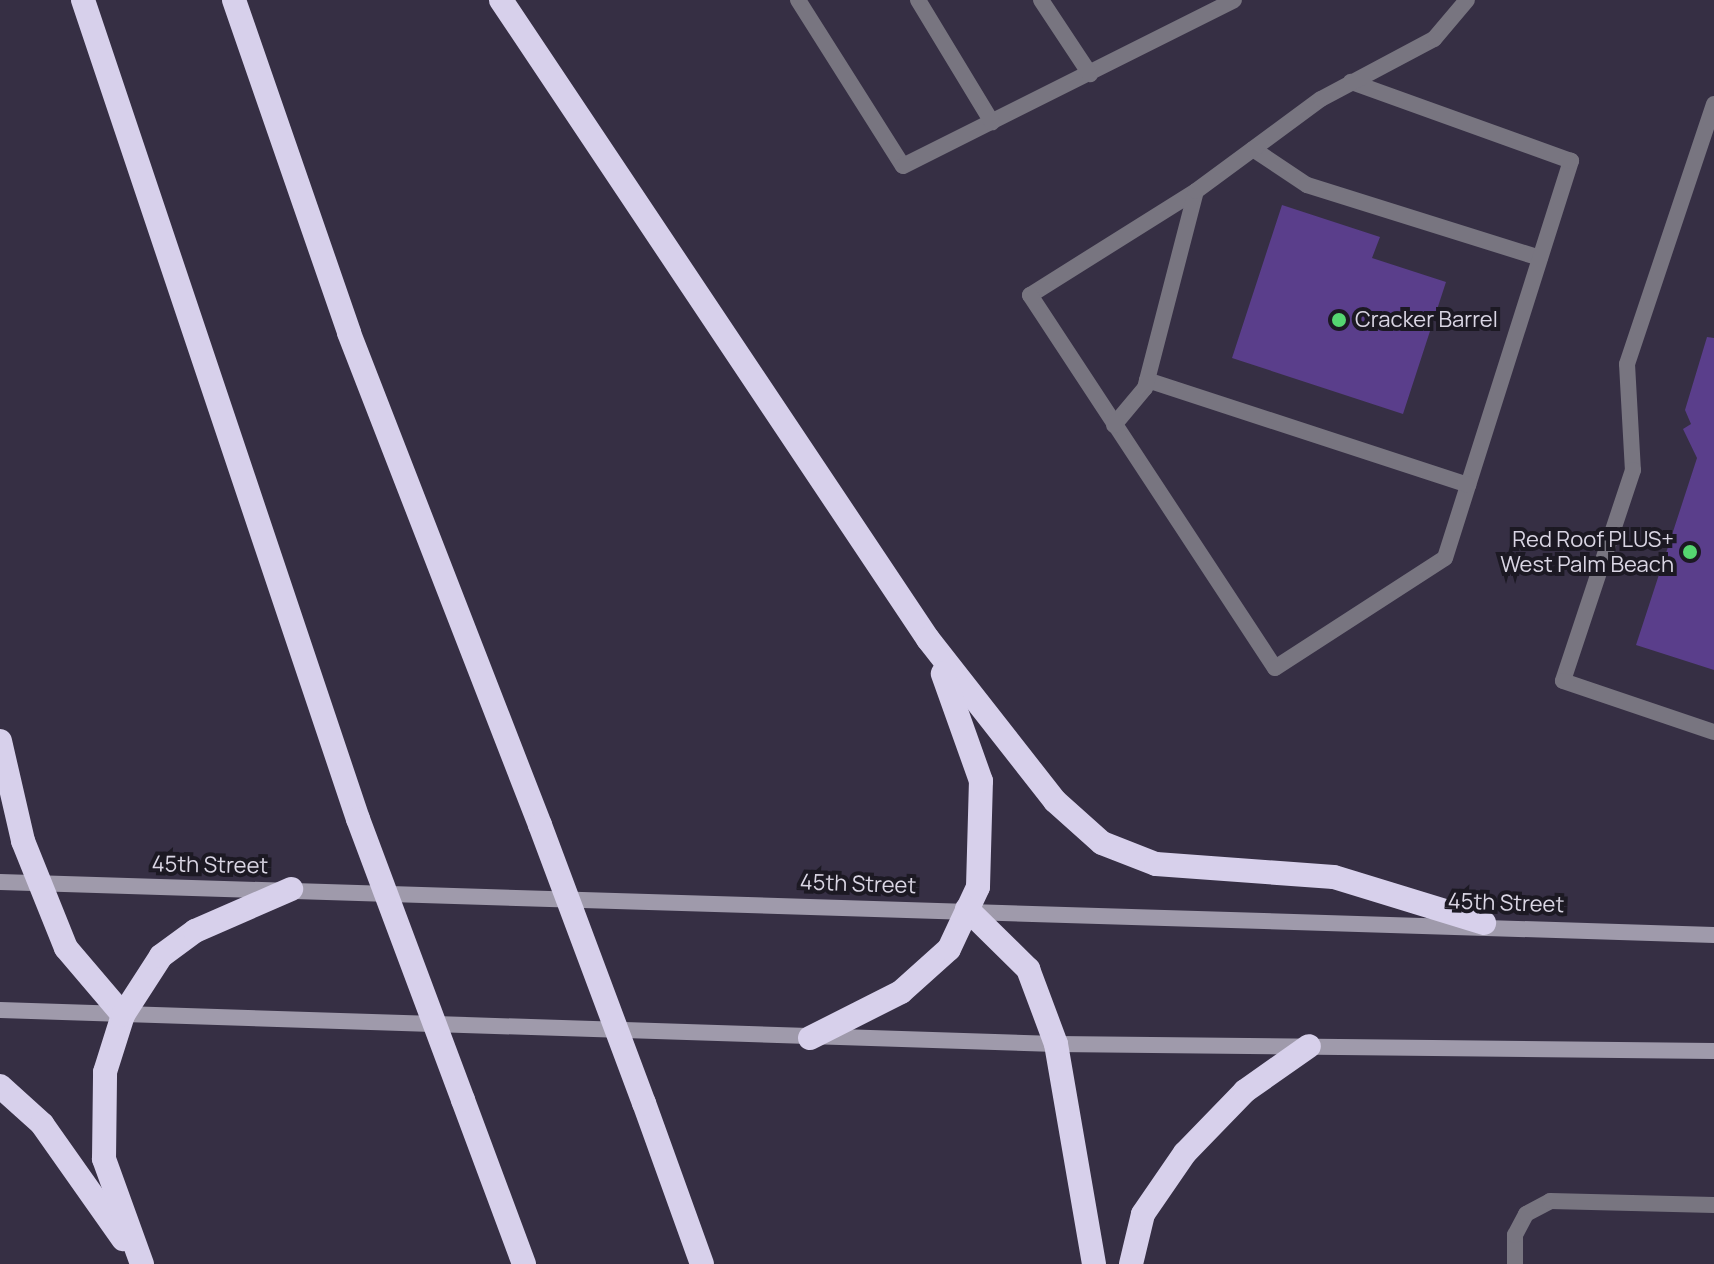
<!DOCTYPE html>
<html>
<head>
<meta charset="utf-8">
<style>
	body { margin:0 }
	#map { position:relative; width:1714px; height:1264px; overflow:hidden; background:#362f44; font-family:Manrope,sans-serif }
	div>[style] { position:absolute }
	.building>* { inset:0; background:#5a3e8b }
	.service>* { height:16px; margin:-8px; padding:0 8px; transform-origin:8px; border-radius:8px; background:#787580 }
	.secondary>* { height:16px; margin:-8px; padding:0 8px; transform-origin:8px; border-radius:8px; background:#9f9aab }
	.motorway>* { height:24px; margin:-12px; padding:0 12px; transform-origin:12px; border-radius:12px; background:#d7d0eb }
	.motorway-bridge>* { height:24px; margin:-12px; padding:0 12px; transform-origin:12px; border-radius:12px; background:#d7d0eb }
	.dots>* { width:22px; height:22px; translate:-50% -50%; box-sizing:border-box; border:4px solid #1c1923; border-radius:50% }
	span { translate:-50% -50%; white-space:nowrap; text-align:center; line-height:1.15; -webkit-text-stroke:8px #1c1923; paint-order:stroke }
	.poi-label { font-size:22px; color:#dad6e4 }
	.left { translate:0 -50%; text-align:left }
	.right { translate:-100% -50%; text-align:right }
	.street-label { font-size:22px; color:#dad6e4 }
</style>
</head>
<body>
<div id="map">
	<div class="building">
		<div style="clip-path:polygon(1282px 205px,1380px 237px,1372px 258px,1446px 282px,1403px 414px,1232px 358px)"></div>
		<div style="clip-path:polygon(1707px 337px,1714px 338px,1714px 670px,1636px 645px,1697px 458px,1683px 429px,1691px 424px,1685px 410px)"></div>
	</div>
	<div class="service">
		<div style="left:798px;top:0;width:196px;rotate:57.7deg"></div>
		<div style="left:903px;top:166px;width:370px;rotate:-26.6deg"></div>
		<div style="left:918px;top:0;width:143px;rotate:58.8deg"></div>
		<div style="left:1041px;top:0;width:89px;rotate:56.5deg"></div>
		<div style="left:1714px;top:104px;width:274px;rotate:108.5deg"></div>
		<div style="left:1627px;top:364px;width:106px;rotate:86.8deg"></div>
		<div style="left:1633px;top:470px;width:222px;rotate:108.4deg"></div>
		<div style="left:1563px;top:681px;width:159px;rotate:18.7deg"></div>
		<div style="left:1253px;top:149px;width:65px;rotate:33.7deg"></div>
		<div style="left:1307px;top:185px;width:244px;rotate:17.4deg"></div>
		<div style="left:1196px;top:191px;width:196px;rotate:147.9deg"></div>
		<div style="left:1030px;top:295px;width:446px;rotate:56.7deg"></div>
		<div style="left:1275px;top:668px;width:202px;rotate:-32.9deg"></div>
		<div style="left:1445px;top:558px;width:417px;rotate:-72.4deg"></div>
		<div style="left:1571px;top:161px;width:234px;rotate:-160.2deg"></div>
		<div style="left:1147px;top:380px;width:338px;rotate:18.1deg"></div>
		<div style="left:1114px;top:425px;width:48px;rotate:-50deg"></div>
		<div style="left:1145px;top:388px;width:203px;rotate:-75.5deg"></div>
		<div style="left:1196px;top:191px;width:155px;rotate:-36.4deg"></div>
		<div style="left:1321px;top:99px;width:128px;rotate:-28deg"></div>
		<div style="left:1434px;top:39px;width:51px;rotate:-49.8deg"></div>
		<div style="left:1515px;top:1264px;width:29px;rotate:-90deg"></div>
		<div style="left:1515px;top:1235px;width:24px;rotate:-62deg"></div>
		<div style="left:1526px;top:1214px;width:27px;rotate:-28deg"></div>
		<div style="left:1550px;top:1201px;width:164px;rotate:1.4deg"></div>
	</div>
	<div class="secondary">
		<div style="left:0;top:882px;width:1715px;rotate:1.77deg"></div>
		<div style="left:0;top:1010px;width:1057px;rotate:1.84deg"></div>
		<div style="left:1056px;top:1044px;width:658px;rotate:0.61deg"></div>
	</div>
	<div class="motorway">
		<div style="left:83px;top:0;width:864px;rotate:71.44deg"></div>
		<div style="left:234px;top:0;width:352px;rotate:70.9deg"></div>
		<div style="left:349px;top:333px;width:528px;rotate:68.78deg"></div>
		<div style="left:501px;top:0;width:769px;rotate:56.25deg"></div>
		<div style="left:928px;top:639px;width:206px;rotate:51.9deg"></div>
		<div style="left:1055px;top:801px;width:63px;rotate:41.8deg"></div>
		<div style="left:1102px;top:843px;width:58px;rotate:21.3deg"></div>
		<div style="left:1156px;top:864px;width:178px;rotate:4.2deg"></div>
		<div style="left:1334px;top:877px;width:157px;rotate:17deg"></div>
		<div style="left:0;top:741px;width:103px;rotate:77deg"></div>
		<div style="left:23px;top:841px;width:115px;rotate:68.1deg"></div>
		<div style="left:66px;top:948px;width:88px;rotate:49.6deg"></div>
		<div style="left:967px;top:909px;width:86px;rotate:44.5deg"></div>
		<div style="left:1028px;top:969px;width:80px;rotate:69.5deg"></div>
		<div style="left:1056px;top:1044px;width:223px;rotate:80.2deg"></div>
		<div style="left:810px;top:1038px;width:102px;rotate:-26.8deg"></div>
		<div style="left:901px;top:992px;width:64px;rotate:-41.9deg"></div>
		<div style="left:949px;top:949px;width:68px;rotate:-64.9deg"></div>
		<div style="left:978px;top:887px;width:106px;rotate:-88.4deg"></div>
		<div style="left:981px;top:781px;width:114px;rotate:-109.6deg"></div>
		<div style="left:0;top:1086px;width:57px;rotate:42.1deg"></div>
		<div style="left:42px;top:1124px;width:141px;rotate:54.8deg"></div>
		<div style="left:463px;top:1100px;width:175px;rotate:69.6deg"></div>
		<div style="left:644px;top:1103px;width:171px;rotate:70.2deg"></div>
		<div style="left:142px;top:1264px;width:112px;rotate:-109.9deg"></div>
		<div style="left:104px;top:1159px;width:87px;rotate:-89.3deg"></div>
		<div style="left:105px;top:1072px;width:60px;rotate:-72.5deg"></div>
		<div style="left:123px;top:1015px;width:70px;rotate:-57.2deg"></div>
		<div style="left:161px;top:956px;width:42px;rotate:-36.3deg"></div>
		<div style="left:195px;top:931px;width:105px;rotate:-23.6deg"></div>
		<div style="left:1131px;top:1264px;width:51px;rotate:-76.5deg"></div>
		<div style="left:1143px;top:1214px;width:74px;rotate:-55.5deg"></div>
		<div style="left:1185px;top:1153px;width:86px;rotate:-45.9deg"></div>
		<div style="left:1245px;top:1091px;width:78px;rotate:-35.1deg"></div>
	</div>
	<div class="motorway-bridge">
		<div style="left:358px;top:819px;width:300px;rotate:69.5deg"></div>
		<div style="left:540px;top:825px;width:297px;rotate:69.5deg"></div>
	</div>
	<div class="dots">
		<div style="left:1339px;top:320px;background:#55d671"></div>
		<div style="left:1690px;top:552px;background:#55d671"></div>
	</div>
	<div class="poi-label">
		<span class="left" style="left:1355px;top:320px">Cracker Barrel</span>
		<span class="right" style="left:1674px;top:552px">Red Roof PLUS+<br>West Palm Beach</span>
	</div>
	<div class="street-label">
		<span style="left:210px;top:865px;rotate:1deg">45th Street</span>
		<span style="left:858px;top:884px;rotate:2deg">45th Street</span>
		<span style="left:1506px;top:903px;rotate:2deg">45th Street</span>
	</div>
</div>
</body>
</html>
